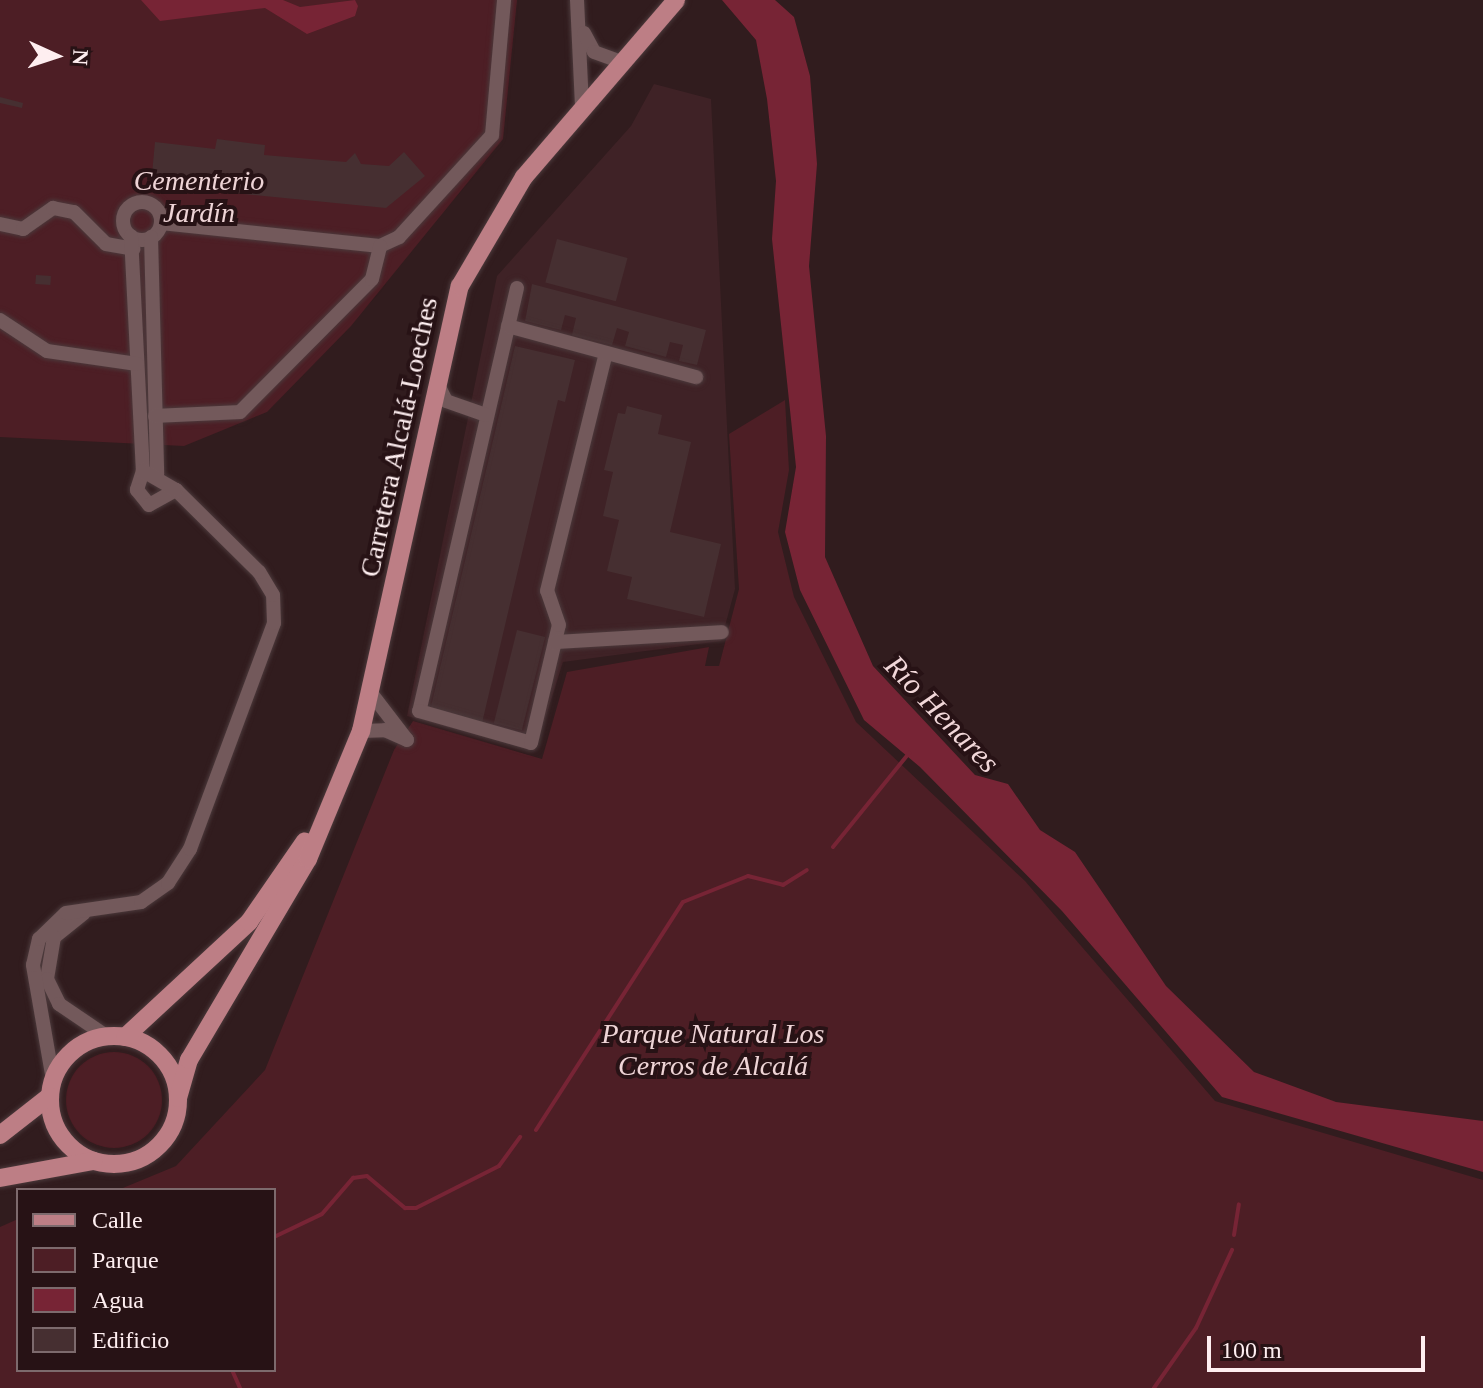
<!DOCTYPE html>
<meta charset="utf-8">
<style>
body{margin:0}
#map{position:relative;width:1483px;height:1388px;overflow:hidden;background:#311c1e;font-family:"Times New Roman",serif}
div>[style]{position:absolute}
.built>*{inset:0;background:#3f2226}
.green>*{inset:0;background:#4d1e25}
.round{border-radius:50%}
.water>*{inset:0;background:#772435}
.stream>*{height:4px;margin:-2px;padding:0 2px;transform-origin:2px;border-radius:2px;background:#772435}
.building>*{inset:0;background:#462f31;transform-origin:0 0}
.roads{filter:drop-shadow(0 0 2px #4b393b) drop-shadow(0 0 2px #4b393b)}
.minor>*{height:14px;margin:-7px;padding:0 7px;transform-origin:7px;border-radius:7px;background:#73595b}
.minor>.ring{margin:-7px;padding:0;box-sizing:content-box;background:none;border:14px solid #73595b;border-radius:50%}
.major>*{height:18px;margin:-9px;padding:0 9px;transform-origin:9px;border-radius:9px;background:#bd7e85}
.major>.ring{margin:-9px;padding:0;box-sizing:content-box;background:none;border:18px solid #bd7e85;border-radius:50%}
span{translate:-50% -50%;white-space:nowrap;text-align:center;line-height:1.15;-webkit-text-stroke:8px #271215;paint-order:stroke}
.park-label{font-size:28px;color:#eed4d6;font-style:italic}
.street-label{font-size:28px;color:#feeef0}
.water-label{font-size:30px;color:#f1d7d9;font-style:italic}
.legend{position:absolute;left:16px;top:1188px;width:260px;height:184px;box-sizing:border-box;background:#271215;border:2px solid #7d6a6d;margin:0;padding:10px 14px;list-style:none;font-size:24px;color:#feeef0}
.legend li{display:flex;align-items:center;gap:16px;height:40px}
.legend b{width:40px;border:2px solid #7d6a6d}
.north{position:absolute;left:16px;top:16px;width:80px;height:80px;-webkit-text-stroke:6px #271215;paint-order:stroke;rotate:93deg;font-size:22px;font-weight:700;line-height:32px;text-align:center;color:#feeef0}
.north::after{content:'';display:block;margin:auto;width:28px;height:36px;background:#feeef0;clip-path:polygon(50% 0,100% 100%,50% 72%,0 100%)}
.scale{position:absolute;left:1207px;top:1336px;width:218px;height:36px;box-sizing:border-box;border:4px solid #feeef0;border-top:0;padding-left:10px;font-size:24px;line-height:28px;white-space:nowrap;color:#feeef0;-webkit-text-stroke:6px #271215;paint-order:stroke}
</style>
<div id="map">
<div class="built">
<i style="clip-path:polygon(654px 84px,711px 99px,735px 589px,721px 641px,563px 662px,535px 751px,407px 716px,497px 276px,631px 126px)"></i>
</div>
<div class="green">
<i style="clip-path:polygon(0 0,517px 0,503px 139px,351px 326px,267px 412px,184px 446px,0 437px)"></i>
<i style="clip-path:polygon(785px 400px,789px 470px,778px 532px,794px 597px,856px 722px,1025px 881px,1215px 1101px,1483px 1180px,1483px 1388px,0 1388px,0 1227px,18px 1219px,18px 1370px,274px 1370px,274px 1190px,118px 1190px,176px 1166px,265px 1070px,394px 750px,413px 721px,542px 759px,567px 672px,709px 647px,705px 666px,719px 666px,739px 589px,729px 434px)"></i>
<i class="round" style="left:66px;top:1052px;width:96px;height:96px"></i>
</div>
<div class="water">
<i style="clip-path:polygon(141px 0,283px 0,300px 7px,355px 0,358px 6px,355px 16px,307px 34px,265px 8px,160px 21px)"></i>
<i style="clip-path:polygon(722px 0,775px 0,794px 17px,810px 76px,817px 164px,809px 266px,826px 436px,825px 557px,873px 666px,975px 775px,1008px 784px,1040px 830px,1075px 852px,1166px 986px,1254px 1072px,1336px 1102px,1483px 1121px,1483px 1172px,1222px 1097px,1062px 911px,920px 767px,864px 720px,800px 590px,785px 532px,796px 467px,772px 239px,776px 181px,767px 99px,756px 40px)"></i>
</div>
<div class="stream">
<i style="left:833px;top:847px;width:121px;rotate:-51deg"></i>
<i style="left:536px;top:1130px;width:271px;rotate:-57.2deg"></i>
<i style="left:683px;top:902px;width:70px;rotate:-21.8deg"></i>
<i style="left:748px;top:876px;width:36px;rotate:14deg"></i>
<i style="left:783px;top:885px;width:28px;rotate:-32deg"></i>
<i style="left:1234px;top:1235px;width:31px;rotate:-81deg"></i>
<i style="left:274px;top:1237px;width:53px;rotate:-25.6deg"></i>
<i style="left:322px;top:1214px;width:48px;rotate:-49.3deg"></i>
<i style="left:353px;top:1178px;width:14px;rotate:-8deg"></i>
<i style="left:367px;top:1176px;width:50px;rotate:40.1deg"></i>
<i style="left:405px;top:1208px;width:11px"></i>
<i style="left:416px;top:1208px;width:93px;rotate:-26.8deg"></i>
<i style="left:499px;top:1166px;width:36px;rotate:-54deg"></i>
<i style="left:232px;top:1370px;width:20px;rotate:66deg"></i>
<i style="left:1154px;top:1388px;width:73px;rotate:-55deg"></i>
<i style="left:1196px;top:1328px;width:86px;rotate:-65.2deg"></i>
</div>
<div class="building">
<i style="clip-path:polygon(0 97px,23px 103px,22px 108px,0 103px)"></i>
<i style="clip-path:polygon(217px 139px,265px 145px,264px 155px,346px 162px,355px 153px,361px 164px,389px 166px,404px 152px,425px 176px,386px 208px,151px 185px,155px 142px,215px 149px)"></i>
<i style="left:557px;top:239px;width:73px;height:45px;rotate:15deg"></i>
<i style="left:36px;top:275px;width:15px;height:9px;rotate:4deg"></i>
<i style="clip-path:polygon(532px 284px,706px 330px,697px 365px,679px 361px,683px 345px,670px 342px,666px 357px,625px 346px,629px 332px,617px 328px,612px 345px,572px 335px,576px 318px,565px 315px,561px 330px,525px 321px)"></i>
<i style="clip-path:polygon(515px 346px,575px 360px,565px 402px,558px 400px,482px 723px,430px 711px)"></i>
<i style="clip-path:polygon(627px 406px,662px 415px,658px 434px,691px 442px,670px 532px,721px 544px,704px 617px,627px 599px,632px 577px,607px 571px,619px 520px,603px 516px,613px 472px,604px 470px,618px 413px,625px 414px)"></i>
<i style="left:517px;top:630px;width:29px;height:96px;rotate:14deg"></i>
</div>
<div class="roads">
<div class="minor">
<i style="left:577px;top:0;width:108px;rotate:87.3deg"></i>
<i style="left:584px;top:33px;width:21px;rotate:62deg"></i>
<i style="left:594px;top:52px;width:30px;rotate:20deg"></i>
<i class="ring" style="left:123px;top:202px;width:24px;height:24px"></i>
<i style="left:161px;top:223px;width:220px;rotate:6deg"></i>
<i style="left:380px;top:246px;width:21px;rotate:-25deg"></i>
<i style="left:399px;top:237px;width:138px;rotate:-47.6deg"></i>
<i style="left:492px;top:135px;width:136px;rotate:-84.9deg"></i>
<i style="left:0;top:224px;width:24px;rotate:12deg"></i>
<i style="left:23px;top:229px;width:37px;rotate:-35deg"></i>
<i style="left:53px;top:208px;width:21px;rotate:11deg"></i>
<i style="left:74px;top:212px;width:45px;rotate:45deg"></i>
<i style="left:106px;top:244px;width:28px;rotate:10deg"></i>
<i style="left:131px;top:236px;width:235px;rotate:87.1deg"></i>
<i style="left:143px;top:471px;width:20px;rotate:108deg"></i>
<i style="left:137px;top:490px;width:19px;rotate:51deg"></i>
<i style="left:149px;top:505px;width:31px;rotate:-29deg"></i>
<i style="left:151px;top:237px;width:237px;rotate:88.5deg"></i>
<i style="left:517px;top:288px;width:434px;rotate:103deg"></i>
<i style="left:419px;top:711px;width:116px;rotate:15.9deg"></i>
<i style="left:531px;top:743px;width:121px;rotate:-76.7deg"></i>
<i style="left:559px;top:625px;width:36px;rotate:-109deg"></i>
<i style="left:547px;top:591px;width:245px;rotate:-76.1deg"></i>
<i style="left:0;top:320px;width:56px;rotate:33.4deg"></i>
<i style="left:47px;top:351px;width:91px;rotate:8.2deg"></i>
<i style="left:508px;top:326px;width:195px;rotate:15.2deg"></i>
<i style="left:437px;top:383px;width:20px;rotate:63deg"></i>
<i style="left:446px;top:401px;width:42px;rotate:19.3deg"></i>
<i style="left:155px;top:416px;width:85px;rotate:-2.7deg"></i>
<i style="left:240px;top:412px;width:187px;rotate:-45.2deg"></i>
<i style="left:372px;top:279px;width:34px;rotate:-76deg"></i>
<i style="left:555px;top:642px;width:167px;rotate:-3.4deg"></i>
<i style="left:361px;top:731px;width:24px;rotate:-2deg"></i>
<i style="left:385px;top:730px;width:24px;rotate:24deg"></i>
<i style="left:407px;top:740px;width:59px;rotate:-127.5deg"></i>
<i style="left:84px;top:913px;width:38px;rotate:141deg"></i>
<i style="left:54px;top:937px;width:43px;rotate:99.5deg"></i>
<i style="left:47px;top:979px;width:28px;rotate:64deg"></i>
<i style="left:59px;top:1004px;width:57px;rotate:34.2deg"></i>
<i style="left:53px;top:1080px;width:117px;rotate:-99.9deg"></i>
<i style="left:33px;top:965px;width:27px;rotate:-77deg"></i>
<i style="left:39px;top:939px;width:37px;rotate:-44deg"></i>
<i style="left:66px;top:913px;width:76px;rotate:-8.3deg"></i>
<i style="left:141px;top:902px;width:33px;rotate:-35deg"></i>
<i style="left:168px;top:883px;width:40px;rotate:-57.1deg"></i>
<i style="left:190px;top:849px;width:241px;rotate:-69.6deg"></i>
<i style="left:274px;top:623px;width:28px;rotate:-92deg"></i>
<i style="left:273px;top:595px;width:27px;rotate:-121deg"></i>
<i style="left:259px;top:572px;width:117px;rotate:-135.3deg"></i>
<i style="left:176px;top:490px;width:38px;rotate:-150deg"></i>
</div>
<div class="major">
<i class="ring" style="left:50px;top:1036px;width:110px;height:110px"></i>
<i style="left:125px;top:1037px;width:169px;rotate:-42.8deg"></i>
<i style="left:249px;top:922px;width:98px;rotate:-55.3deg"></i>
<i style="left:178px;top:1098px;width:40px;rotate:-74deg"></i>
<i style="left:189px;top:1060px;width:234px;rotate:-59.4deg"></i>
<i style="left:308px;top:859px;width:139px;rotate:-67.5deg"></i>
<i style="left:361px;top:731px;width:456px;rotate:-77.5deg"></i>
<i style="left:460px;top:286px;width:126px;rotate:-59.6deg"></i>
<i style="left:524px;top:177px;width:233px;rotate:-49.3deg"></i>
<i style="left:0;top:1135px;width:63px;rotate:-38deg"></i>
<i style="left:0;top:1178px;width:95px;rotate:-10.4deg"></i>
</div>
</div>
<div class="park-label">
<span style="left:199px;top:197px">Cementerio<br>Jardín</span>
<span style="left:713px;top:1050px">Parque Natural Los<br>Cerros de Alcalá</span>
</div>
<div class="street-label">
<span style="left:399px;top:437px;rotate:-78deg">Carretera Alcalá-Loeches</span>
</div>
<div class="water-label">
<span style="left:942px;top:714px;rotate:46deg">Río Henares</span>
</div>
<ul class="legend">
<li><b style="height:10px;background:#bd7e85"></b>Calle</li>
<li><b style="height:22px;background:#4d1e25"></b>Parque</li>
<li><b style="height:22px;background:#772435"></b>Agua</li>
<li><b style="height:22px;background:#462f31"></b>Edificio</li>
</ul>
<div class="north">N</div>
<div class="scale">100 m</div>
</div>
